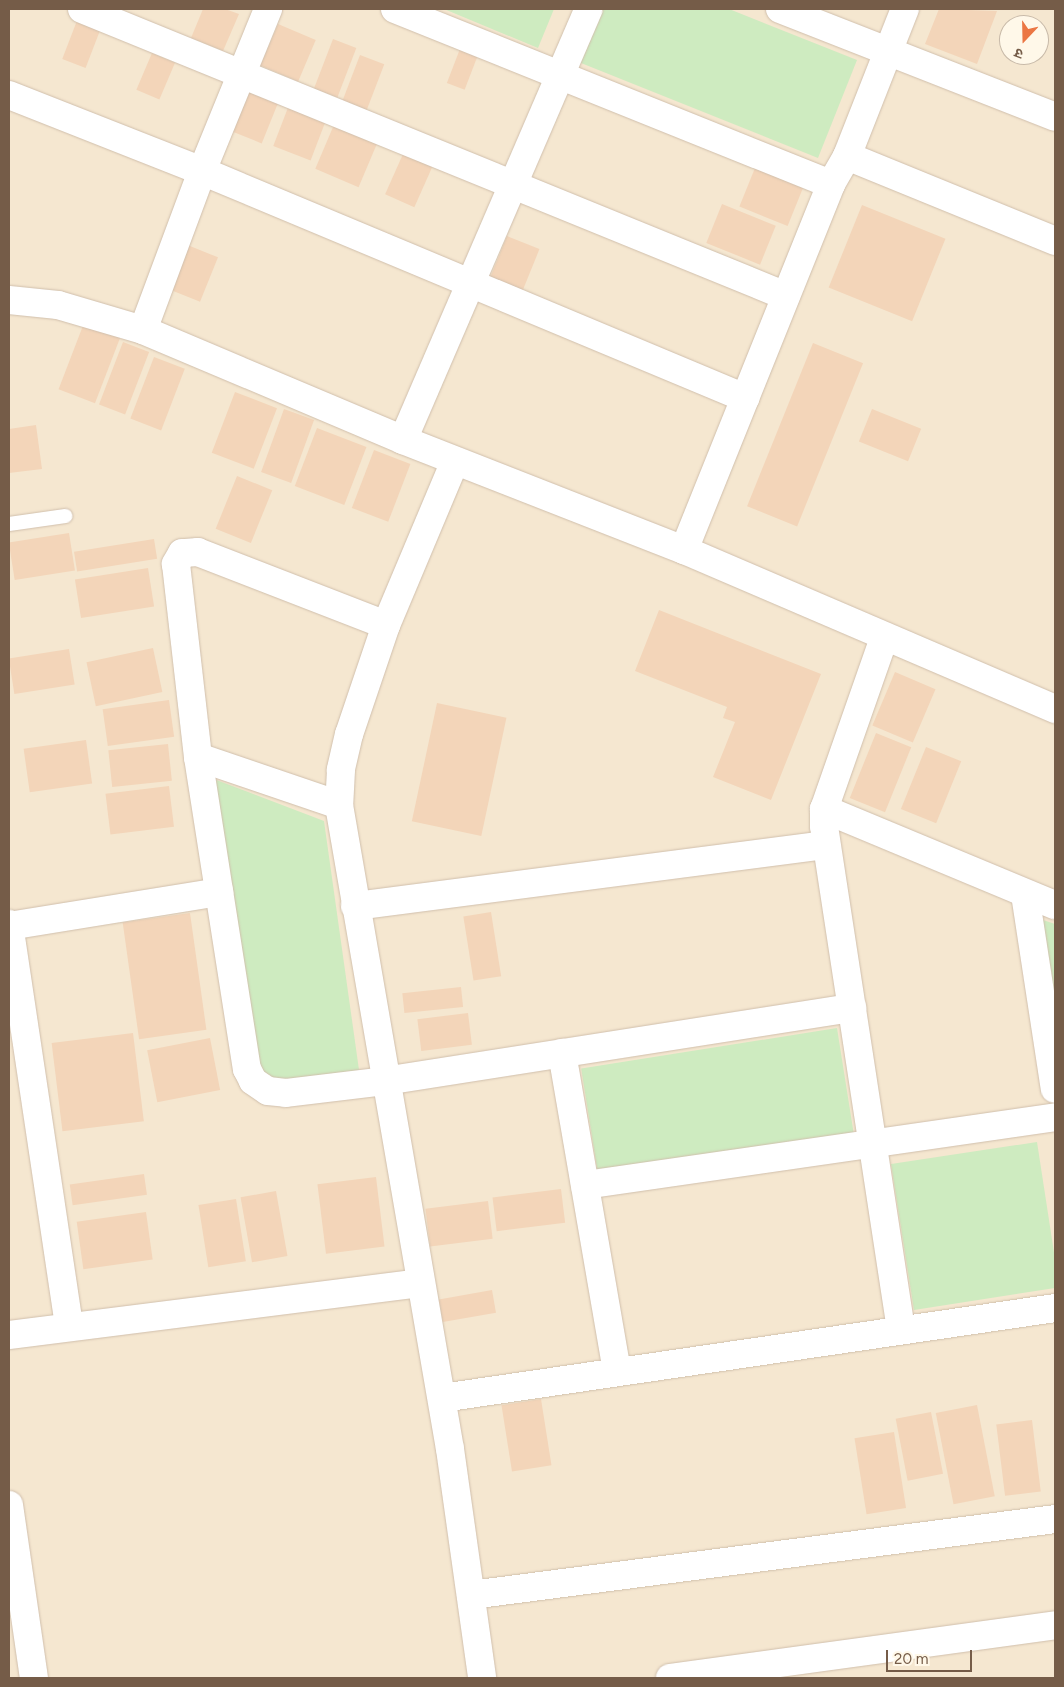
<!DOCTYPE html>
<meta charset="utf-8">
<style>
body{margin:0}
#map{position:relative;width:1064px;height:1687px;overflow:hidden;background:#fdf5e2;font-family:Figtree,"Noto Sans Devanagari",sans-serif}
div>[style]{position:absolute}
.residential>*{inset:0;background:#f5e7d0}
.green>*{inset:0;background:#ceebc0;transform-origin:0 0}
.building>*{inset:0;background:#f3d5b9;transform-origin:0 0}
.roads{filter:drop-shadow(0 0 1px #d0bfac) drop-shadow(0 0 1px #d0bfac)}
.service>*{height:14px;margin:-7px;padding:0 7px;transform-origin:7px;border-radius:7px;background:#fff}
.minor>*{height:28px;margin:-14px;padding:0 14px;transform-origin:14px;border-radius:14px;background:#fff}
.tertiary>*{height:28px;margin:-14px;padding:0 14px;transform-origin:14px;border-radius:14px;background:#fff}
span{translate:-50% -50%;white-space:nowrap;text-align:center;line-height:1.15;-webkit-text-stroke:4px #fff8e9;paint-order:stroke}
.frame{position:absolute;inset:0;border:10px solid #755c48;pointer-events:none}
.north{position:absolute;left:999px;top:15px;width:50px;height:50px;box-sizing:border-box;background:#fff8e9;border:1px solid #c8baa9;border-radius:50%;rotate:201deg;font-size:14px;font-weight:700;line-height:20px;text-align:center;color:#755c48}
.north::after{content:'';display:block;margin:auto;width:18px;height:22px;background:#eb7643;clip-path:polygon(50% 0,100% 100%,50% 72%,0 100%)}
.scale{position:absolute;left:886px;top:1650px;width:86px;height:22px;box-sizing:border-box;border:2px solid #755c48;border-top:0;padding-left:6px;font-size:15px;line-height:18px;white-space:nowrap;color:#755c48;-webkit-text-stroke:4px #fff8e9;paint-order:stroke}
</style>
<div id="map">
<div class="residential">
<i style="clip-path:polygon(evenodd,9px 9px,1055px 9px,1055px 1678px,9px 1678px,9px 9px,1009px 25px,1039px 25px,1039px 55px,1009px 55px,1009px 25px)"></i>
</div>
<div class="green">
<i style="clip-path:polygon(444px 9px,554px 9px,538px 48px)"></i>
<i style="clip-path:polygon(591px 9px,729px 9px,857px 60px,818px 158px,571px 59px)"></i>
<i style="clip-path:polygon(211px 778px,324px 821px,359px 1070px,259px 1084px)"></i>
<i style="clip-path:polygon(1043px 920px,1055px 924px,1055px 1013px)"></i>
<i style="left:837px;top:1028px;width:107px;height:259px;rotate:81deg"></i>
<i style="clip-path:polygon(1037px 1142px,1055px 1259px,1055px 1288px,914px 1310px,891px 1164px)"></i>
</div>
<div class="building">
<i style="clip-path:polygon(203px 9px,225px 9px,239px 14px,223px 51px,191px 38px)"></i>
<i style="clip-path:polygon(939px 9px,997px 11px,977px 64px,925px 44px)"></i>
<i style="left:78px;top:18px;width:25px;height:44px;rotate:21deg"></i>
<i style="left:278px;top:24px;width:41px;height:45px;rotate:23deg"></i>
<i style="left:333px;top:39px;width:25px;height:53px;rotate:21deg"></i>
<i style="left:463px;top:41px;width:19px;height:45px;rotate:21deg"></i>
<i style="left:152px;top:53px;width:25px;height:40px;rotate:23deg"></i>
<i style="left:360px;top:55px;width:26px;height:50px;rotate:21deg"></i>
<i style="left:240px;top:85px;width:42px;height:46px;rotate:22deg"></i>
<i style="left:289px;top:105px;width:40px;height:44px;rotate:21deg"></i>
<i style="left:336px;top:120px;width:47px;height:53px;rotate:23deg"></i>
<i style="left:403px;top:154px;width:32px;height:44px;rotate:24deg"></i>
<i style="left:757px;top:163px;width:52px;height:47px;rotate:22deg"></i>
<i style="left:722px;top:204px;width:58px;height:42px;rotate:22deg"></i>
<i style="left:862px;top:205px;width:90px;height:89px;rotate:22deg"></i>
<i style="left:507px;top:236px;width:35px;height:48px;rotate:22deg"></i>
<i style="left:180px;top:242px;width:41px;height:48px;rotate:22deg"></i>
<i style="left:84px;top:323px;width:39px;height:71px;rotate:21deg"></i>
<i style="left:123px;top:342px;width:28px;height:67px;rotate:21deg"></i>
<i style="left:813px;top:343px;width:54px;height:176px;rotate:22deg"></i>
<i style="left:154px;top:357px;width:33px;height:66px;rotate:21deg"></i>
<i style="left:235px;top:392px;width:45px;height:65px;rotate:21deg"></i>
<i style="left:284px;top:409px;width:32px;height:67px;rotate:20deg"></i>
<i style="left:872px;top:409px;width:53px;height:35px;rotate:22deg"></i>
<i style="clip-path:polygon(36px 425px,42px 469px,9px 473px,9px 429px)"></i>
<i style="left:317px;top:428px;width:53px;height:62px;rotate:21deg"></i>
<i style="left:374px;top:450px;width:39px;height:62px;rotate:21deg"></i>
<i style="left:237px;top:476px;width:38px;height:57px;rotate:22deg"></i>
<i style="left:69px;top:533px;width:38px;height:61px;rotate:81deg"></i>
<i style="left:154px;top:539px;width:20px;height:81px;rotate:81deg"></i>
<i style="left:148px;top:568px;width:39px;height:74px;rotate:81deg"></i>
<i style="clip-path:polygon(659px 610px,821px 674px,771px 800px,713px 777px,735px 722px,723px 718px,727px 707px,635px 671px)"></i>
<i style="left:153px;top:648px;width:45px;height:68px;rotate:78deg"></i>
<i style="left:69px;top:649px;width:36px;height:61px;rotate:81deg"></i>
<i style="left:895px;top:672px;width:44px;height:58px;rotate:23deg"></i>
<i style="left:169px;top:700px;width:37px;height:67px;rotate:82deg"></i>
<i style="left:437px;top:703px;width:71px;height:121px;rotate:12deg"></i>
<i style="left:876px;top:733px;width:38px;height:70px;rotate:22deg"></i>
<i style="left:86px;top:740px;width:44px;height:63px;rotate:82deg"></i>
<i style="left:168px;top:744px;width:37px;height:60px;rotate:84deg"></i>
<i style="left:926px;top:747px;width:38px;height:67px;rotate:22deg"></i>
<i style="left:169px;top:786px;width:41px;height:64px;rotate:83deg"></i>
<i style="left:491px;top:912px;width:65px;height:28px;rotate:81deg"></i>
<i style="left:190px;top:913px;width:118px;height:68px;rotate:82deg"></i>
<i style="left:461px;top:987px;width:20px;height:59px;rotate:84deg"></i>
<i style="left:468px;top:1013px;width:32px;height:51px;rotate:83deg"></i>
<i style="left:133px;top:1033px;width:89px;height:82px;rotate:83deg"></i>
<i style="left:210px;top:1038px;width:53px;height:64px;rotate:79deg"></i>
<i style="left:144px;top:1174px;width:21px;height:75px;rotate:82deg"></i>
<i style="left:376px;top:1177px;width:70px;height:59px;rotate:83deg"></i>
<i style="left:561px;top:1189px;width:34px;height:69px;rotate:83deg"></i>
<i style="left:276px;top:1191px;width:66px;height:36px;rotate:80deg"></i>
<i style="left:236px;top:1199px;width:63px;height:38px;rotate:81deg"></i>
<i style="left:488px;top:1201px;width:38px;height:63px;rotate:83deg"></i>
<i style="left:146px;top:1212px;width:48px;height:70px;rotate:82deg"></i>
<i style="left:492px;top:1290px;width:23px;height:54px;rotate:80deg"></i>
<i style="left:541px;top:1399px;width:67px;height:40px;rotate:81deg"></i>
<i style="left:977px;top:1405px;width:93px;height:42px;rotate:79deg"></i>
<i style="left:931px;top:1412px;width:63px;height:36px;rotate:79deg"></i>
<i style="left:1032px;top:1420px;width:72px;height:36px;rotate:83deg"></i>
<i style="left:894px;top:1432px;width:77px;height:40px;rotate:81deg"></i>
</div>
<div class="roads">
<div class="service">
<i style="left:9px;top:524px;width:57px;rotate:-8.1deg"></i>
</div>
<div class="minor">
<i style="left:82px;top:9px;width:760px;rotate:22.18deg"></i>
<i style="left:395px;top:9px;width:470px;rotate:21.9deg"></i>
<i style="left:780px;top:9px;width:295px;rotate:21.4deg"></i>
<i style="left:9px;top:95px;width:207px;rotate:21.5deg"></i>
<i style="left:202px;top:171px;width:589px;rotate:22.69deg"></i>
<i style="left:847px;top:156px;width:225px;rotate:22.2deg"></i>
<i style="left:9px;top:300px;width:49px;rotate:5.8deg"></i>
<i style="left:58px;top:305px;width:89px;rotate:16.4deg"></i>
<i style="left:143px;top:330px;width:282px;rotate:22.9deg"></i>
<i style="left:403px;top:440px;width:302px;rotate:21.4deg"></i>
<i style="left:684px;top:550px;width:404px;rotate:23.2deg"></i>
<i style="left:143px;top:330px;width:170px;rotate:-69.6deg"></i>
<i style="left:202px;top:171px;width:175px;rotate:-67.8deg"></i>
<i style="left:403px;top:440px;width:469px;rotate:-66.7deg"></i>
<i style="left:455px;top:461px;width:178px;rotate:112.8deg"></i>
<i style="left:386px;top:625px;width:115px;rotate:108.7deg"></i>
<i style="left:349px;top:734px;width:37px;rotate:103deg"></i>
<i style="left:341px;top:770px;width:35px;rotate:93deg"></i>
<i style="left:339px;top:805px;width:653px;rotate:80.22deg"></i>
<i style="left:450px;top:1449px;width:231px;rotate:82deg"></i>
<i style="left:684px;top:550px;width:394px;rotate:-68.1deg"></i>
<i style="left:831px;top:184px;width:32px;rotate:-60deg"></i>
<i style="left:847px;top:156px;width:158px;rotate:-68.5deg"></i>
<i style="left:386px;top:625px;width:202px;rotate:-158.8deg"></i>
<i style="left:198px;top:552px;width:16px;rotate:176deg"></i>
<i style="left:182px;top:553px;width:13px;rotate:119deg"></i>
<i style="left:176px;top:564px;width:194px;rotate:83.5deg"></i>
<i style="left:198px;top:757px;width:316px;rotate:81.1deg"></i>
<i style="left:247px;top:1069px;width:13px;rotate:63deg"></i>
<i style="left:253px;top:1081px;width:18px;rotate:34deg"></i>
<i style="left:268px;top:1091px;width:18px;rotate:6deg"></i>
<i style="left:286px;top:1093px;width:100px;rotate:-6.9deg"></i>
<i style="left:385px;top:1081px;width:473px;rotate:-8.9deg"></i>
<i style="left:884px;top:638px;width:181px;rotate:109.3deg"></i>
<i style="left:824px;top:809px;width:17px;rotate:90deg"></i>
<i style="left:824px;top:826px;width:510px;rotate:81.31deg"></i>
<i style="left:198px;top:757px;width:149px;rotate:18.8deg"></i>
<i style="left:824px;top:809px;width:250px;rotate:22.6deg"></i>
<i style="left:1025px;top:894px;width:197px;rotate:81.3deg"></i>
<i style="left:355px;top:906px;width:475px;rotate:-7.4deg"></i>
<i style="left:9px;top:924px;width:407px;rotate:81.5deg"></i>
<i style="left:9px;top:926px;width:213px;rotate:-9.2deg"></i>
<i style="left:562px;top:1053px;width:323px;rotate:80.2deg"></i>
<i style="left:585px;top:1185px;width:475px;rotate:-8.2deg"></i>
<i style="left:9px;top:1335px;width:414px;rotate:-7.2deg"></i>
<i style="left:442px;top:1398px;width:620px;rotate:-8.35deg"></i>
<i style="left:471px;top:1595px;width:589px;rotate:-7.41deg"></i>
</div>
<div class="tertiary">
<i style="left:9px;top:1505px;width:175px;rotate:81.8deg"></i>
<i style="left:670px;top:1678px;width:389px;rotate:-7.8deg"></i>
</div>
</div>
<div class="frame"></div>
<div class="north">उ</div>
<div class="scale">20 m</div>
</div>
